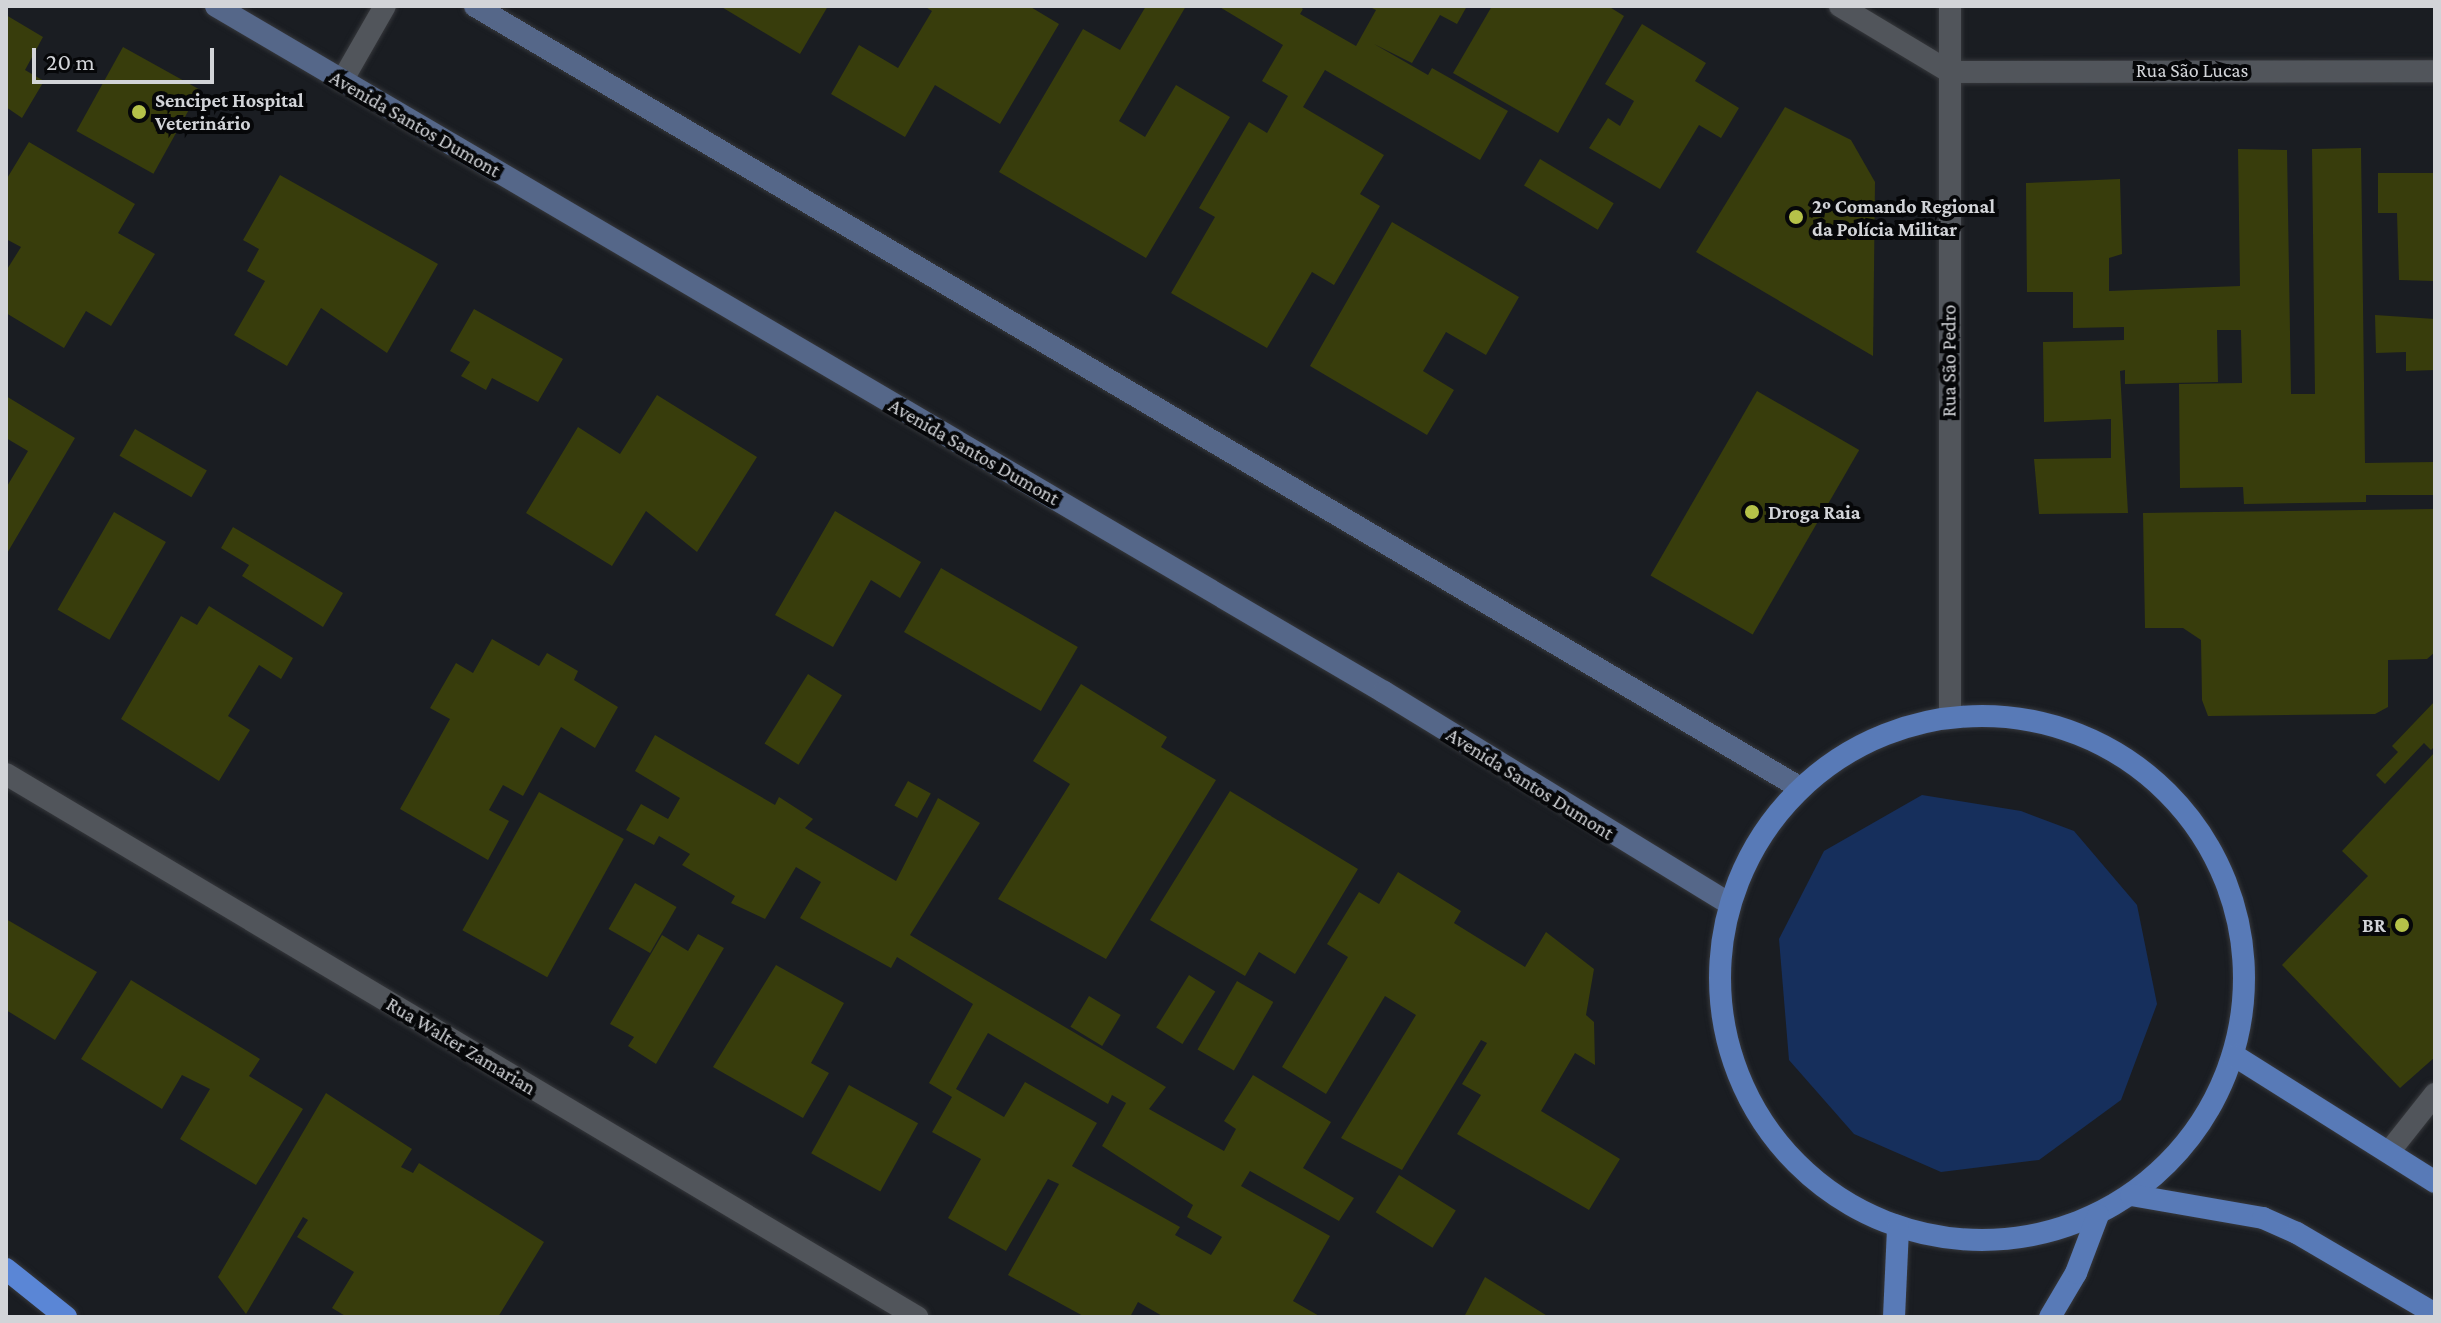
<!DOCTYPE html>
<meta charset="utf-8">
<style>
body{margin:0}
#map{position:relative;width:2441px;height:1323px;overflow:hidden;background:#1a1d22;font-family:"Crimson Pro",serif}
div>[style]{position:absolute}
.green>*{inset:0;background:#162f5c}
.building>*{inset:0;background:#383d0c;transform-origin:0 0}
.roads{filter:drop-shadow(0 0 2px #36383c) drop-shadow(0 0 2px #36383c)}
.service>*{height:22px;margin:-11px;padding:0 11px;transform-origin:11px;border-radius:11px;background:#51555b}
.minor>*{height:22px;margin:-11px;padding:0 11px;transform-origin:11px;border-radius:11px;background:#51555b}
.tertiary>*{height:22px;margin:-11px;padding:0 11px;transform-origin:11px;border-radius:11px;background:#51555b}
.secondary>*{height:22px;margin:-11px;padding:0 11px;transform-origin:11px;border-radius:11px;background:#556789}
.primary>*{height:22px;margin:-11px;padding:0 11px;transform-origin:11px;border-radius:11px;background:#587ab7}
.primary>.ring{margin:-11px;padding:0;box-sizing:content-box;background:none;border:22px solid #587ab7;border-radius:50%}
.trunk>*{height:22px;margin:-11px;padding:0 11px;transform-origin:11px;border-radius:11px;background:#5a86d6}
.dots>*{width:22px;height:22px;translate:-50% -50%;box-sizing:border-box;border:4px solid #060709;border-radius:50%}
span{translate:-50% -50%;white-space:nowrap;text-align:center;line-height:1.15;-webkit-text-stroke:8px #060709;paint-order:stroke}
.street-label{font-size:20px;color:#d2d4d8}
.poi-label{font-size:20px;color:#d2d4d8;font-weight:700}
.left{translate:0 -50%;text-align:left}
.right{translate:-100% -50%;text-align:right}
.frame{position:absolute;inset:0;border:8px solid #d2d4d8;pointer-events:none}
.scale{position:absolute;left:32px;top:48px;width:182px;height:36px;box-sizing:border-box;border:4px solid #d2d4d8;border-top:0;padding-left:10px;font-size:24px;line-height:28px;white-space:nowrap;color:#d2d4d8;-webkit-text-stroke:6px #060709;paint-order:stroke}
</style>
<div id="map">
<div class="green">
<i style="clip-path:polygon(1922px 795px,2021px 811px,2074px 831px,2137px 905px,2157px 1004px,2121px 1100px,2039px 1160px,1941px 1172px,1854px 1134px,1789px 1060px,1779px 939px,1824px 851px)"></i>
</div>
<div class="building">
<i style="clip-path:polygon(720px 6px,828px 6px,800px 54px)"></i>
<i style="clip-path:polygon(924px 6px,1029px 6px,1059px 24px,1000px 124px,935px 85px,905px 137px,831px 94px,859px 45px,898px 68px,932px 11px)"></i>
<i style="clip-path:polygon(1146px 6px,1186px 6px,1119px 121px,1145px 137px,1176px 85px,1230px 117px,1146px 258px,999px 172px,1083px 29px,1120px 50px)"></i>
<i style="clip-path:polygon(1218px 6px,1299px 6px,1303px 9px,1300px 14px,1356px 46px,1376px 10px,1368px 6px,1467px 6px,1457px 24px,1440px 15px,1412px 63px,1374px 44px,1428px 75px,1432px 68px,1508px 111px,1480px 160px,1325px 70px,1303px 107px,1384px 155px,1360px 194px,1380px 206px,1334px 285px,1312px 272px,1267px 348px,1171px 293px,1215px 217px,1199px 208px,1249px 122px,1267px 133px,1288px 96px,1262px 81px,1283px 45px)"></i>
<i style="clip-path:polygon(1492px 6px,1608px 6px,1624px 16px,1558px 133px,1453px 73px)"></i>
<i style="clip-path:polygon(6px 15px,43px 37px,25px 70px,44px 81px,22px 118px,6px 107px)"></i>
<i style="clip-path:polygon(1642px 24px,1706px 63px,1695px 81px,1739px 108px,1721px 138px,1699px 125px,1660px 189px,1589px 148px,1608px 118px,1620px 126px,1634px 101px,1605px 84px)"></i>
<i style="left:123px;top:47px;width:88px;height:96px;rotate:29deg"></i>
<i style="clip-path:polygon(1785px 107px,1851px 140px,1875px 182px,1873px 356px,1696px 252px)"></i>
<i style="clip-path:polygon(29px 142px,135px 204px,118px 233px,155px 254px,111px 326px,86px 311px,64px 348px,6px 313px,6px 271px,21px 247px,6px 239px,6px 180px)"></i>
<i style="clip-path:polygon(2361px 148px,2365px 463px,2435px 462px,2435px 495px,2366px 495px,2366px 502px,2244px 504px,2243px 487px,2180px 488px,2179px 384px,2242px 383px,2241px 330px,2217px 330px,2218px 382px,2125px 384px,2125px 370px,2120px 371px,2128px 513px,2039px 514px,2034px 459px,2111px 458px,2111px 419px,2044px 422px,2043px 342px,2124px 340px,2124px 327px,2073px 328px,2073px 292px,2027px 292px,2026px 183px,2120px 179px,2122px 254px,2109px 258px,2109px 291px,2240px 286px,2238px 149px,2287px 150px,2291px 394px,2315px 394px,2312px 149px)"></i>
<i style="left:1540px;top:159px;width:86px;height:31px;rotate:31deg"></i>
<i style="clip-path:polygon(2378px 173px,2435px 173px,2435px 281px,2399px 280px,2397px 213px,2378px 213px)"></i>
<i style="clip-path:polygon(280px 175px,438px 264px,387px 353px,321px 308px,287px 366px,234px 335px,265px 281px,247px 271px,259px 249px,243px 240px)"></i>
<i style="clip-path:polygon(1392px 222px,1519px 297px,1486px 355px,1446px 332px,1423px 371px,1454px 390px,1427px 435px,1310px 366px)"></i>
<i style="clip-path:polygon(474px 309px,563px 359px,538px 402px,492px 378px,486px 390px,461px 376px,470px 362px,450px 351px)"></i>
<i style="clip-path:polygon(2375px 315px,2435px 319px,2435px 370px,2406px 371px,2406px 352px,2376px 353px)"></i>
<i style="left:1757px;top:391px;width:118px;height:213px;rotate:30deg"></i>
<i style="clip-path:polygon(657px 395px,757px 457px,697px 552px,646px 511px,612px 566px,526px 513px,578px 427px,620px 454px)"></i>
<i style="clip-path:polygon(6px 396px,75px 438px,6px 555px,6px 488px,28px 451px,6px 438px)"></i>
<i style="left:135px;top:429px;width:83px;height:31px;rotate:30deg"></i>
<i style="clip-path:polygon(2435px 509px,2435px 652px,2427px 659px,2388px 660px,2388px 707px,2375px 714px,2208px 716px,2202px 700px,2201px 640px,2183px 628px,2145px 628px,2143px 513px)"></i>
<i style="clip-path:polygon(835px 511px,921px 562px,900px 598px,871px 580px,833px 647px,775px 615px)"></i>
<i style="left:114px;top:512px;width:60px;height:113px;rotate:30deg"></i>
<i style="clip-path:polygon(233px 527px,343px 593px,323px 627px,242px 576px,249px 565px,221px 548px)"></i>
<i style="left:941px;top:568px;width:158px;height:74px;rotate:30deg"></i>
<i style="clip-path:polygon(209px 606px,293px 658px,281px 679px,259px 665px,228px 716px,250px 730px,219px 781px,121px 719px,181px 616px,197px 625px)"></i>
<i style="clip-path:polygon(492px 639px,539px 666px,547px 653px,578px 671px,574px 680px,618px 707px,595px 748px,561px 727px,523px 796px,503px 785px,489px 810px,509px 821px,488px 860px,400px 809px,450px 719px,430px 708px,456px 663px,473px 673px)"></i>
<i style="left:808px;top:674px;width:40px;height:82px;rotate:32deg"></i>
<i style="clip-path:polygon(1081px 684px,1167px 737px,1161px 747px,1216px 780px,1106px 959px,998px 899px,1070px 784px,1033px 761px)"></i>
<i style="clip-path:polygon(2435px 701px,2435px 746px,2431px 750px,2424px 743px,2385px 784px,2376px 775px,2398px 752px,2392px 746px)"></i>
<i style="clip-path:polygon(evenodd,655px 735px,775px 805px,779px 797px,813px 819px,805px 828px,896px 881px,938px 798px,980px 823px,910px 935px,1166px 1087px,1149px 1109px,1224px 1151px,1236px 1129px,1224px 1121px,1253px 1075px,1331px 1122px,1303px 1168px,1354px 1198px,1339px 1221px,1250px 1171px,1241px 1186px,1330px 1236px,1293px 1301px,1321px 1317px,1164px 1317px,1138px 1302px,1130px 1317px,1085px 1317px,1008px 1275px,1059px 1184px,1048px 1179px,1006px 1251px,948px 1218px,981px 1159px,932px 1132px,952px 1097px,929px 1083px,973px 1004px,897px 957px,891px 968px,800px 918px,821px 882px,796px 867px,765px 919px,731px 903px,735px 896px,682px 865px,690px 854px,659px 836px,654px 845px,626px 830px,641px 804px,668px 819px,680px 798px,635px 771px,655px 735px,988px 1033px,1108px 1104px,1112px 1095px,1126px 1103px,1102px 1146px,1193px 1205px,1187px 1217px,1222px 1237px,1211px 1255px,1175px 1235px,1180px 1227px,1072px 1166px,1097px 1123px,1025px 1082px,1004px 1117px,956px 1089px,988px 1033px)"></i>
<i style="clip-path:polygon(2435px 752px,2435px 1057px,2400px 1088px,2282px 965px,2368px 876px,2342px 851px)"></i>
<i style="left:908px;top:781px;width:26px;height:28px;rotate:29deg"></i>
<i style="clip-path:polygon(1230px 791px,1358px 869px,1295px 974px,1259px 952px,1245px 976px,1150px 920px)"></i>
<i style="left:539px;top:792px;width:97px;height:158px;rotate:29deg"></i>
<i style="clip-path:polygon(1398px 872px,1461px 911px,1454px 923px,1525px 967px,1546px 932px,1594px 969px,1586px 1015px,1594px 1022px,1595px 1065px,1575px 1053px,1541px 1111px,1620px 1159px,1589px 1210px,1457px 1134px,1481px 1095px,1462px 1084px,1487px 1043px,1481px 1040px,1402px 1170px,1341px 1138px,1416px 1015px,1385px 996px,1326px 1094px,1282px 1067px,1348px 957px,1327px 944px,1359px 892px,1379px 904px)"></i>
<i style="left:635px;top:883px;width:48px;height:53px;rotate:30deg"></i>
<i style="clip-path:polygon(6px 919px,97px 972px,55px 1040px,6px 1010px)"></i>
<i style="clip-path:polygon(698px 934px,724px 948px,656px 1064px,628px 1046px,634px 1037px,610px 1024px,662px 935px,688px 951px)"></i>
<i style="clip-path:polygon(776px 965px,844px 1003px,811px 1063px,829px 1073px,803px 1118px,713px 1067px)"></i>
<i style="left:1189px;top:975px;width:31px;height:62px;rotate:32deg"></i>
<i style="clip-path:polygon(131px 980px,260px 1059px,249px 1076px,303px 1109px,256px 1185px,180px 1139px,210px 1089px,182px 1075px,162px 1109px,81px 1059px)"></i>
<i style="left:1237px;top:981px;width:42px;height:79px;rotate:30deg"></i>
<i style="left:1089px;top:996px;width:37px;height:36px;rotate:31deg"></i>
<i style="left:849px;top:1085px;width:79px;height:78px;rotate:29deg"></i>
<i style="clip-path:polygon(326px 1093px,412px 1149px,401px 1167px,413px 1173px,419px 1163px,544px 1242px,498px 1317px,347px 1317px,332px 1308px,354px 1272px,297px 1237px,308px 1220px,303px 1217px,246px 1314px,218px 1277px)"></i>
<i style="left:1399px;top:1175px;width:67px;height:44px;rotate:32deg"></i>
<i style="clip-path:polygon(1485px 1277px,1549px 1317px,1464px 1317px)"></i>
</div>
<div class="roads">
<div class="service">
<i style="left:2389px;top:1152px;width:74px;rotate:-51.6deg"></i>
</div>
<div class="minor">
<i style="left:1840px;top:6px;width:128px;rotate:31deg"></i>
<i style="left:1950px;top:72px;width:485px;rotate:-0.1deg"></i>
<i style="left:342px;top:81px;width:86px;rotate:-60.2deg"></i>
<i style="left:6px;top:774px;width:1061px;rotate:30.8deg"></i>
</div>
<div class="tertiary">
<i style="left:1950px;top:6px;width:710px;rotate:90deg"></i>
</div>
<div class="secondary">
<i style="left:216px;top:6px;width:1355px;rotate:30.43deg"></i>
<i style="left:1384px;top:692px;width:404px;rotate:31.5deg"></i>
<i style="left:475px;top:6px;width:1537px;rotate:30.54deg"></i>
</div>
<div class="primary">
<i class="ring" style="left:1720px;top:716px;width:502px;height:502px"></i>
<i style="left:2235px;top:1056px;width:236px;rotate:32.2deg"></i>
<i style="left:2131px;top:1195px;width:134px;rotate:9.9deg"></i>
<i style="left:2263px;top:1218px;width:37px;rotate:24deg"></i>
<i style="left:2297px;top:1233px;width:160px;rotate:30.4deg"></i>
<i style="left:1894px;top:1317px;width:89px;rotate:-87.4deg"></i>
<i style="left:2050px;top:1317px;width:51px;rotate:-59.4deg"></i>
<i style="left:2076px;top:1273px;width:62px;rotate:-69.2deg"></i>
</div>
<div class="trunk">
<i style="left:6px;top:1269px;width:77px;rotate:38.7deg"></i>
</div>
</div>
<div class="dots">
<i style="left:139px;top:112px;background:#b5c249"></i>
<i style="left:1796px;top:217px;background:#b5c249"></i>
<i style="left:1752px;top:512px;background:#b5c249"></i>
<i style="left:2402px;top:925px;background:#b5c249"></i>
</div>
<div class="street-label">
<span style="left:2192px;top:70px">Rua São Lucas</span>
<span style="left:415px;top:124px;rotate:30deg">Avenida Santos Dumont</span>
<span style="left:1949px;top:361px;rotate:-90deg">Rua São Pedro</span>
<span style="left:974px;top:452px;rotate:30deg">Avenida Santos Dumont</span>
<span style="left:1530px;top:784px;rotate:32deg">Avenida Santos Dumont</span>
<span style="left:461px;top:1046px;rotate:31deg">Rua Walter Zamarian</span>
</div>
<div class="poi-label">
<span class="left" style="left:155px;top:112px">Sencipet Hospital<br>Veterinário</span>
<span class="left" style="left:1812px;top:218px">2º Comando Regional<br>da Polícia Militar</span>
<span class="left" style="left:1768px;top:512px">Droga Raia</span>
<span class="right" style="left:2386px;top:925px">BR</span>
</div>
<div class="frame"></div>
<div class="scale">20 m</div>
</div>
